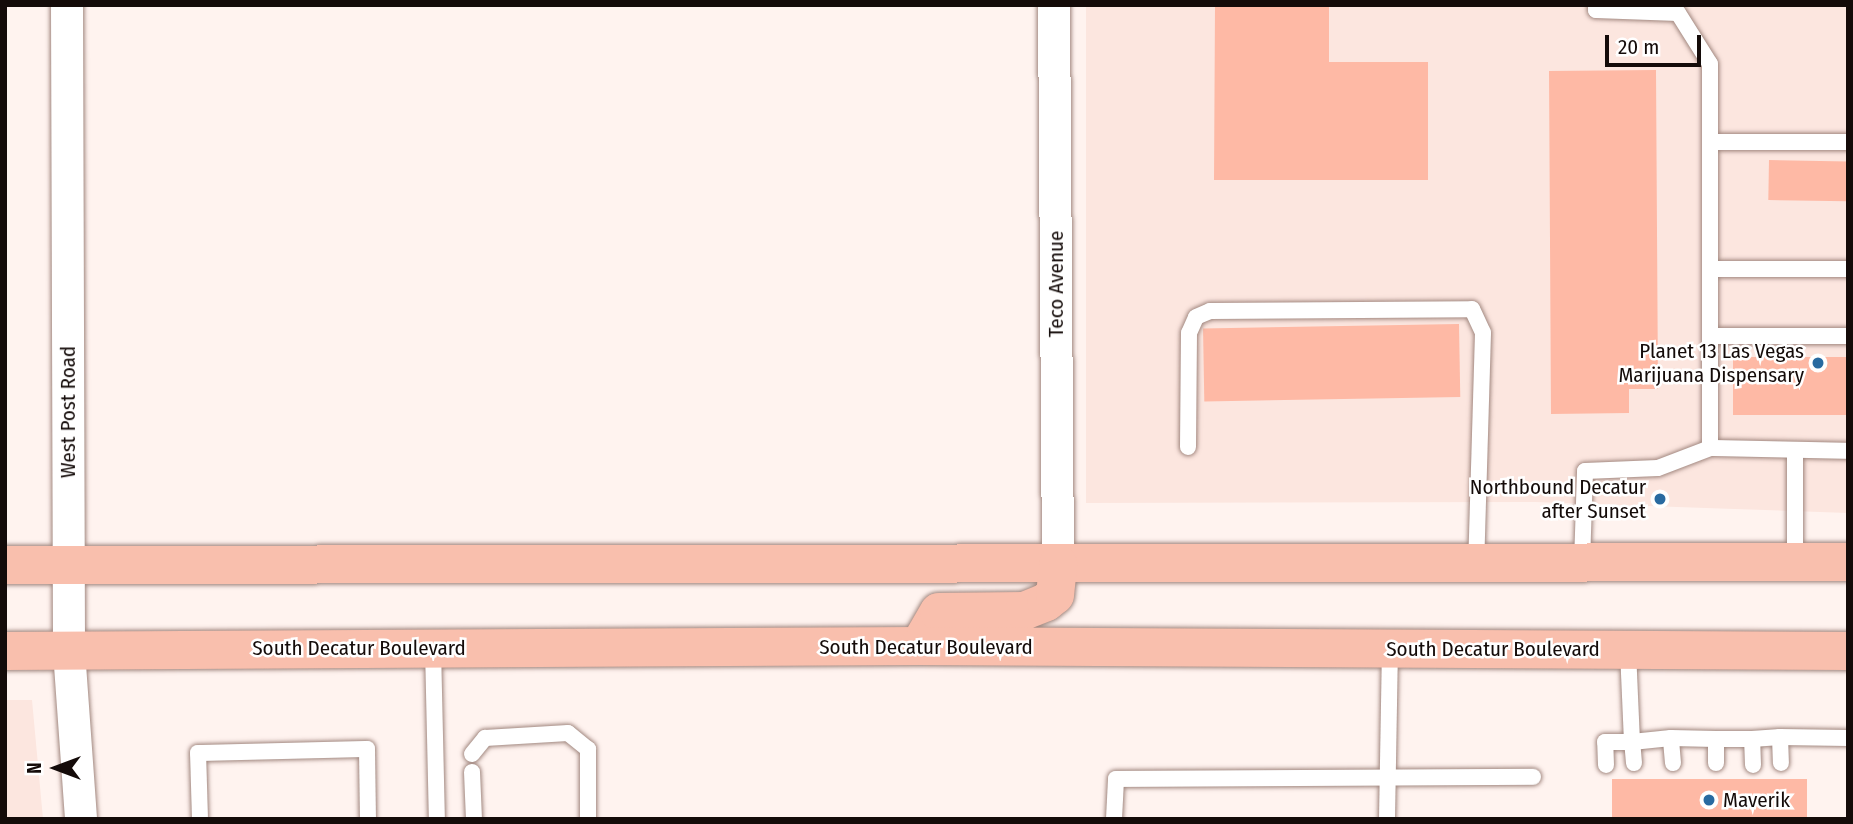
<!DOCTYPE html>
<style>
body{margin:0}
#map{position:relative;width:1853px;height:824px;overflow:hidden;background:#fff3ef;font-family:"Fira Sans Condensed",sans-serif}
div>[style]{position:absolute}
.built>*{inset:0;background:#fce6df}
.building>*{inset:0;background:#feb9a5;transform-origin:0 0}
.roads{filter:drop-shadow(0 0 2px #a28880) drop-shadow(0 0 2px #a28880)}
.lane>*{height:16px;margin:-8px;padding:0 8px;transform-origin:8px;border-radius:8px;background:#fff}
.street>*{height:32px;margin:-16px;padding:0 16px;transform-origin:16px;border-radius:16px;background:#fff}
.primary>*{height:38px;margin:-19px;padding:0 19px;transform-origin:19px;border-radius:19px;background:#f9bfad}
.dots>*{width:19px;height:19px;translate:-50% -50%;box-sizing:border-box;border:4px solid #fff;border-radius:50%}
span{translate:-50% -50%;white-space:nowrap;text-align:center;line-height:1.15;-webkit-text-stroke:5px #fff;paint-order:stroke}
.street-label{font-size:21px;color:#140b09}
.poi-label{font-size:21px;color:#140b09}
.right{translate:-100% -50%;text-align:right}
.left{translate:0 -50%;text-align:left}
.frame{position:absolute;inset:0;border:7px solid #140b09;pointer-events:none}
.north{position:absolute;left:21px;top:733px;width:70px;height:70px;-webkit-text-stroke:5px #fff;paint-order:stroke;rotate:270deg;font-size:19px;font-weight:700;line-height:28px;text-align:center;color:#140b09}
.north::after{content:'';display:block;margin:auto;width:24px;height:32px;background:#140b09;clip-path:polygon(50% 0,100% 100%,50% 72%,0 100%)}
.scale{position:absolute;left:1605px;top:35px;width:96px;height:32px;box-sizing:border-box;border:4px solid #140b09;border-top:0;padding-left:9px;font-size:21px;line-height:24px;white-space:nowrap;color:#140b09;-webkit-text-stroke:5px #fff;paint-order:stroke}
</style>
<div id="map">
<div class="built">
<i style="clip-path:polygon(1086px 5px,1848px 5px,1848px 513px,1535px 502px,1086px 503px)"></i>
<i style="clip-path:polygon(5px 700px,32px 700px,43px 819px,5px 819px)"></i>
</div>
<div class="building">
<i style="clip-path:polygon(1215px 5px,1329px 5px,1329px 62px,1428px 62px,1428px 180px,1214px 180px)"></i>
<i style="clip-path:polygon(1656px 70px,1658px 389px,1629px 389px,1629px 413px,1551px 414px,1549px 71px)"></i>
<i style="left:1769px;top:160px;width:79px;height:40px;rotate:1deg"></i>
<i style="left:1459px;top:324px;width:73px;height:256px;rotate:89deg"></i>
<i style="left:1848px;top:357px;width:58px;height:115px;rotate:90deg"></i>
<i style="left:1807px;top:779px;width:40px;height:195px;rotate:90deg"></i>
</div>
<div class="roads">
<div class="lane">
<i style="left:1596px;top:5px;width:5px;rotate:90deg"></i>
<i style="left:1596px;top:10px;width:82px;rotate:2.1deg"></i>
<i style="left:1678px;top:13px;width:60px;rotate:57.9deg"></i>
<i style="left:1710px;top:64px;width:384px;rotate:90deg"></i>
<i style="left:1710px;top:142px;width:138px"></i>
<i style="left:1711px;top:269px;width:137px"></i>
<i style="left:1711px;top:336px;width:137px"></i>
<i style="left:1188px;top:447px;width:114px;rotate:-89.5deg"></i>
<i style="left:1189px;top:333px;width:17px;rotate:-66deg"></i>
<i style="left:1196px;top:317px;width:15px;rotate:-23deg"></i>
<i style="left:1210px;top:311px;width:262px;rotate:-0.4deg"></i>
<i style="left:1472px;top:309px;width:26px;rotate:65deg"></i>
<i style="left:1483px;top:333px;width:230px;rotate:91.7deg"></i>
<i style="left:1795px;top:451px;width:111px;rotate:90deg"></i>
<i style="left:1582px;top:563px;width:92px;rotate:-88.1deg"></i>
<i style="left:1585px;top:471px;width:73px;rotate:-2.4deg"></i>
<i style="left:1658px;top:468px;width:56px;rotate:-21deg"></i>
<i style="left:1710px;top:448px;width:138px;rotate:1.2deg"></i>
<i style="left:433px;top:648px;width:171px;rotate:88.7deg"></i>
<i style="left:1780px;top:737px;width:68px;rotate:0.8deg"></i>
<i style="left:1716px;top:739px;width:36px"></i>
<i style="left:472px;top:754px;width:21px;rotate:-51deg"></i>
<i style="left:485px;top:738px;width:83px;rotate:-3.4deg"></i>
<i style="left:568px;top:733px;width:26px;rotate:39deg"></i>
<i style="left:588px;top:749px;width:70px;rotate:90deg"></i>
<i style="left:1634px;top:763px;width:21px;rotate:-95deg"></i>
<i style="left:1632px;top:742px;width:39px;rotate:-6deg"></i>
<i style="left:1673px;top:763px;width:25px;rotate:-95deg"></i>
<i style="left:1671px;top:738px;width:45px;rotate:1.3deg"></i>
<i style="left:1716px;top:739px;width:24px;rotate:90deg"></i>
<i style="left:1606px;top:765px;width:23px;rotate:-92deg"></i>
<i style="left:1605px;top:742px;width:27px"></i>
<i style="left:1632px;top:742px;width:93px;rotate:-92.5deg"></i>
<i style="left:1753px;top:765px;width:26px;rotate:-92deg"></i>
<i style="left:1752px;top:739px;width:28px;rotate:-4deg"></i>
<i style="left:1780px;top:737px;width:26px;rotate:88deg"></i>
<i style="left:472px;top:772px;width:47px;rotate:87.6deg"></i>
<i style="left:200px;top:819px;width:66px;rotate:-91.7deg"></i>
<i style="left:198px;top:753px;width:169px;rotate:-1.4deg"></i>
<i style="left:367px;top:749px;width:70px;rotate:89.2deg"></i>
<i style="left:1114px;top:819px;width:40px;rotate:-87.1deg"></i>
<i style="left:1116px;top:779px;width:417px;rotate:-0.3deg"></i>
<i style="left:1387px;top:819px;width:170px;rotate:-89deg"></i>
</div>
<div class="street">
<i style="left:67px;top:5px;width:646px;rotate:89.82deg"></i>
<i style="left:69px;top:651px;width:168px;rotate:85.9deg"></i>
<i style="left:1054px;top:5px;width:559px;rotate:89.59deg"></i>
</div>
<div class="primary">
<i style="left:5px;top:565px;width:1843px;rotate:-0.09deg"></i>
<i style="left:919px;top:646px;width:39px;rotate:-60deg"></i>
<i style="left:939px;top:612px;width:85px;rotate:-0.7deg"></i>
<i style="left:1024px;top:611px;width:24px;rotate:-22deg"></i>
<i style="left:1046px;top:602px;width:11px;rotate:-38deg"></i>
<i style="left:1055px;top:595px;width:31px;rotate:-84deg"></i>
<i style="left:5px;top:651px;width:914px;rotate:-0.31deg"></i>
<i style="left:919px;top:646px;width:929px;rotate:0.31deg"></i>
</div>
</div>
<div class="dots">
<i style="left:1818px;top:363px;background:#296aa0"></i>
<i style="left:1660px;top:499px;background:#296aa0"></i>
<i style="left:1709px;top:800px;background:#296aa0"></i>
</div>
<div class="street-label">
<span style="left:1056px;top:284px;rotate:-90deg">Teco Avenue</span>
<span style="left:68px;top:412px;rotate:-90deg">West Post Road</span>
<span style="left:926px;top:647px">South Decatur Boulevard</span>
<span style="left:359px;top:648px">South Decatur Boulevard</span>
<span style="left:1493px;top:649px">South Decatur Boulevard</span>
</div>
<div class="poi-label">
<span class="right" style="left:1804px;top:363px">Planet 13 Las Vegas<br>Marijuana Dispensary</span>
<span class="right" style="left:1646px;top:499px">Northbound Decatur<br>after Sunset</span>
<span class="left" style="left:1723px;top:800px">Maverik</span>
</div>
<div class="frame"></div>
<div class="north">N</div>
<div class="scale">20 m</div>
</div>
